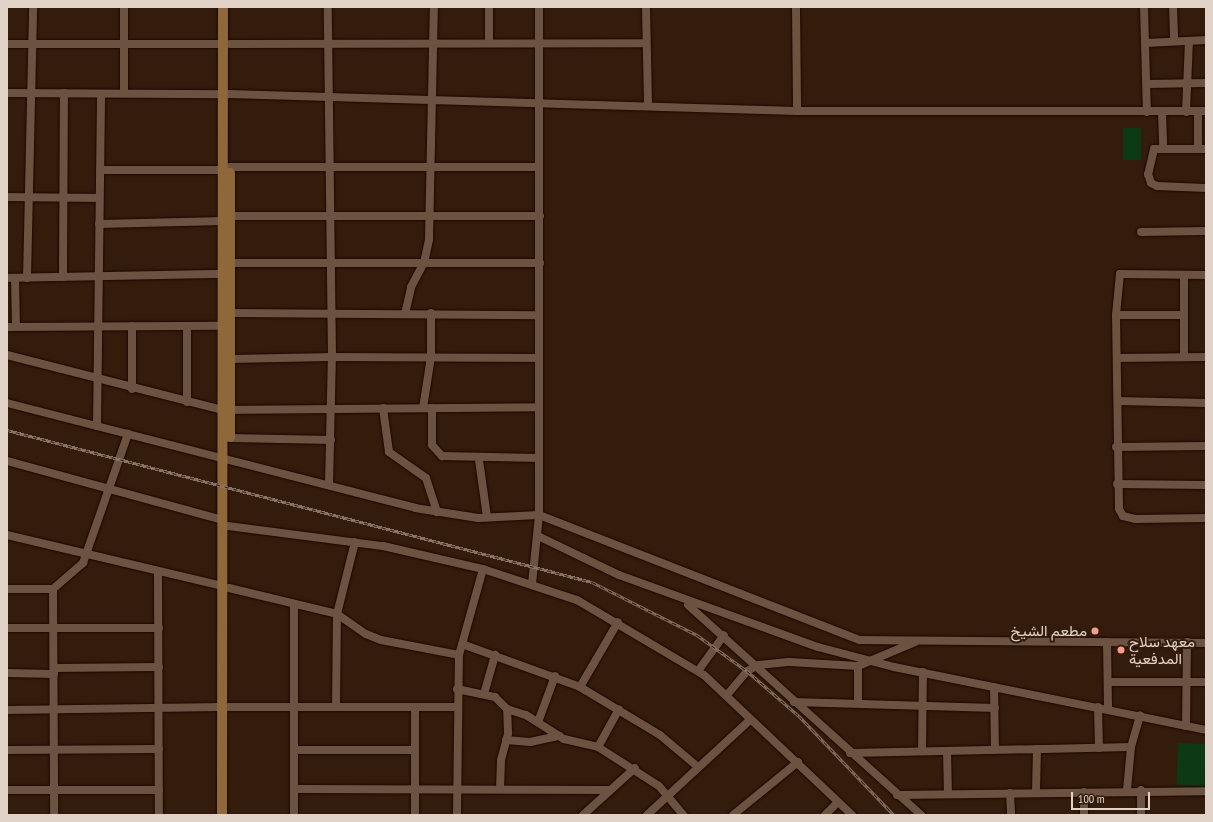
<!DOCTYPE html>
<meta charset="utf-8">
<style>
body{margin:0}
#map{position:relative;width:1213px;height:822px;overflow:hidden;background:#331c0b;font-family:"PT Sans Narrow",Vazirmatn,sans-serif}
div>[style]{position:absolute}
.green>*{inset:0;background:#0d3915;transform-origin:0 0}
.roads{filter:drop-shadow(0 0 1px #1a0600) drop-shadow(0 0 1px #1a0600)}
.minor>*{height:8px;margin:-4px;padding:0 4px;transform-origin:4px;border-radius:4px;background:#6c5240}
.major>*{height:10px;margin:-5px;padding:0 5px;transform-origin:5px;border-radius:5px;background:#8f683a}
.rail>*{height:3px;margin-top:-1.5px;transform-origin:0;background:repeating-linear-gradient(90deg,#331c0b 0 4.5px,#877365 0 9px);box-sizing:border-box;border-block:1px solid #877365}
.dots>*{width:11px;height:11px;translate:-50% -50%;box-sizing:border-box;border:2px solid #331c0b;border-radius:50%}
span{translate:-50% -50%;white-space:nowrap;text-align:center;line-height:1.15;-webkit-text-stroke:4px #331c0b;paint-order:stroke}
.poi-label{font-size:15px;color:#e1d2c7}
.right{translate:-100% -50%;text-align:right}
.left{translate:0 -50%;text-align:left}
.frame{position:absolute;inset:0;border:8px solid #e1d2c7;pointer-events:none}
.scale{position:absolute;left:1071px;top:792px;width:79px;height:18px;box-sizing:border-box;border:2px solid #e1d2c7;border-top:0;padding-left:5px;font-size:12px;line-height:14px;white-space:nowrap;color:#e1d2c7;-webkit-text-stroke:3px #331c0b;paint-order:stroke}
</style>
<div id="map">
<div class="green">
<i style="left:1123px;top:128px;width:18px;height:32px"></i>
<i style="left:1178px;top:743px;width:28px;height:42px;rotate:2deg"></i>
</div>
<div class="roads">
<div class="minor">
<i style="left:124px;top:7px;width:86px;rotate:90deg"></i>
<i style="left:489px;top:7px;width:36px;rotate:90deg"></i>
<i style="left:646px;top:7px;width:99px;rotate:88.8deg"></i>
<i style="left:796px;top:7px;width:104px;rotate:89.4deg"></i>
<i style="left:1144px;top:7px;width:105px;rotate:88.4deg"></i>
<i style="left:1173px;top:7px;width:34px;rotate:88deg"></i>
<i style="left:1146px;top:43px;width:60px;rotate:-2.9deg"></i>
<i style="left:7px;top:44px;width:216px"></i>
<i style="left:230px;top:44px;width:416px;rotate:-0.1deg"></i>
<i style="left:1147px;top:84px;width:59px;rotate:-1deg"></i>
<i style="left:7px;top:93px;width:222px;rotate:0.3deg"></i>
<i style="left:229px;top:94px;width:568px;rotate:1.71deg"></i>
<i style="left:797px;top:111px;width:409px"></i>
<i style="left:1198px;top:111px;width:37px;rotate:90deg"></i>
<i style="left:1162px;top:112px;width:35px;rotate:88deg"></i>
<i style="left:1186px;top:112px;width:71px;rotate:-87.6deg"></i>
<i style="left:1206px;top:149px;width:52px;rotate:180deg"></i>
<i style="left:1154px;top:149px;width:26px;rotate:103deg"></i>
<i style="left:1148px;top:174px;width:9px;rotate:72deg"></i>
<i style="left:1151px;top:183px;width:7px;rotate:27deg"></i>
<i style="left:1157px;top:186px;width:49px;rotate:2.3deg"></i>
<i style="left:230px;top:167px;width:309px"></i>
<i style="left:100px;top:170px;width:123px"></i>
<i style="left:7px;top:197px;width:92px;rotate:0.6deg"></i>
<i style="left:230px;top:216px;width:310px"></i>
<i style="left:99px;top:224px;width:124px;rotate:-1.4deg"></i>
<i style="left:1141px;top:232px;width:65px;rotate:-0.9deg"></i>
<i style="left:230px;top:263px;width:310px"></i>
<i style="left:1206px;top:275px;width:86px;rotate:-179.3deg"></i>
<i style="left:1120px;top:274px;width:41px;rotate:95.6deg"></i>
<i style="left:1116px;top:315px;width:194px;rotate:89.1deg"></i>
<i style="left:1119px;top:509px;width:8px;rotate:60deg"></i>
<i style="left:1123px;top:516px;width:12px;rotate:14deg"></i>
<i style="left:1135px;top:519px;width:71px;rotate:-0.8deg"></i>
<i style="left:63px;top:277px;width:184px;rotate:-89.7deg"></i>
<i style="left:7px;top:278px;width:216px;rotate:-1.1deg"></i>
<i style="left:15px;top:278px;width:48px;rotate:88.8deg"></i>
<i style="left:27px;top:278px;width:271px;rotate:-88.7deg"></i>
<i style="left:231px;top:313px;width:308px;rotate:0.4deg"></i>
<i style="left:405px;top:314px;width:28px;rotate:-77deg"></i>
<i style="left:411px;top:287px;width:27px;rotate:-62deg"></i>
<i style="left:424px;top:263px;width:25px;rotate:-78deg"></i>
<i style="left:429px;top:239px;width:232px;rotate:-88.8deg"></i>
<i style="left:1116px;top:315px;width:67px"></i>
<i style="left:132px;top:326px;width:63px;rotate:90deg"></i>
<i style="left:7px;top:327px;width:216px;rotate:-0.3deg"></i>
<i style="left:7px;top:355px;width:223px;rotate:14.3deg"></i>
<i style="left:223px;top:410px;width:315px;rotate:-0.5deg"></i>
<i style="left:1184px;top:357px;width:82px;rotate:-90deg"></i>
<i style="left:1117px;top:358px;width:89px;rotate:-0.6deg"></i>
<i style="left:230px;top:359px;width:102px;rotate:-1.1deg"></i>
<i style="left:332px;top:357px;width:350px;rotate:-90.7deg"></i>
<i style="left:1118px;top:401px;width:88px;rotate:1.3deg"></i>
<i style="left:187px;top:402px;width:76px;rotate:-90deg"></i>
<i style="left:7px;top:403px;width:421px;rotate:14.4deg"></i>
<i style="left:415px;top:508px;width:64px;rotate:9deg"></i>
<i style="left:478px;top:518px;width:61px;rotate:-2.8deg"></i>
<i style="left:539px;top:515px;width:344px;rotate:21.3deg"></i>
<i style="left:860px;top:640px;width:346px;rotate:0.5deg"></i>
<i style="left:383px;top:408px;width:44px;rotate:82.2deg"></i>
<i style="left:389px;top:452px;width:45px;rotate:35.1deg"></i>
<i style="left:426px;top:478px;width:36px;rotate:72deg"></i>
<i style="left:423px;top:408px;width:52px;rotate:-81.1deg"></i>
<i style="left:431px;top:357px;width:44px;rotate:-90deg"></i>
<i style="left:432px;top:408px;width:37px;rotate:90deg"></i>
<i style="left:432px;top:445px;width:15px;rotate:48deg"></i>
<i style="left:442px;top:456px;width:97px;rotate:1.2deg"></i>
<i style="left:97px;top:426px;width:332px;rotate:-89.3deg"></i>
<i style="left:230px;top:438px;width:101px;rotate:1.1deg"></i>
<i style="left:1116px;top:447px;width:90px;rotate:-0.6deg"></i>
<i style="left:479px;top:460px;width:58px;rotate:82deg"></i>
<i style="left:7px;top:461px;width:223px;rotate:15.3deg"></i>
<i style="left:1117px;top:484px;width:89px;rotate:0.6deg"></i>
<i style="left:329px;top:485px;width:128px;rotate:-88.7deg"></i>
<i style="left:332px;top:357px;width:207px;rotate:0.3deg"></i>
<i style="left:228px;top:526px;width:156px;rotate:7.4deg"></i>
<i style="left:383px;top:546px;width:103px;rotate:13deg"></i>
<i style="left:483px;top:569px;width:99px;rotate:18.3deg"></i>
<i style="left:577px;top:600px;width:147px;rotate:30.6deg"></i>
<i style="left:704px;top:675px;width:204px;rotate:43.4deg"></i>
<i style="left:7px;top:535px;width:221px;rotate:13.3deg"></i>
<i style="left:538px;top:536px;width:90px;rotate:25.7deg"></i>
<i style="left:619px;top:575px;width:212px;rotate:19.9deg"></i>
<i style="left:818px;top:647px;width:79px;rotate:14.7deg"></i>
<i style="left:894px;top:667px;width:318px;rotate:11.4deg"></i>
<i style="left:158px;top:572px;width:243px;rotate:89.8deg"></i>
<i style="left:532px;top:584px;width:69px;rotate:-84.2deg"></i>
<i style="left:539px;top:515px;width:508px;rotate:-90deg"></i>
<i style="left:229px;top:588px;width:111px;rotate:13.5deg"></i>
<i style="left:337px;top:614px;width:35px;rotate:35deg"></i>
<i style="left:366px;top:634px;width:16px;rotate:22deg"></i>
<i style="left:381px;top:640px;width:79px;rotate:10.9deg"></i>
<i style="left:7px;top:589px;width:46px"></i>
<i style="left:53px;top:589px;width:40px;rotate:-41deg"></i>
<i style="left:83px;top:563px;width:137px;rotate:-70.8deg"></i>
<i style="left:53px;top:589px;width:226px;rotate:89.7deg"></i>
<i style="left:294px;top:604px;width:211px;rotate:90deg"></i>
<i style="left:688px;top:605px;width:314px;rotate:42deg"></i>
<i style="left:7px;top:628px;width:152px"></i>
<i style="left:1107px;top:642px;width:67px;rotate:89.1deg"></i>
<i style="left:462px;top:644px;width:126px;rotate:20deg"></i>
<i style="left:580px;top:687px;width:93px;rotate:31deg"></i>
<i style="left:660px;top:735px;width:50px;rotate:40.1deg"></i>
<i style="left:858px;top:666px;width:36px;rotate:90deg"></i>
<i style="left:54px;top:668px;width:105px;rotate:-0.5deg"></i>
<i style="left:698px;top:671px;width:44px;rotate:-54.2deg"></i>
<i style="left:7px;top:673px;width:47px;rotate:1.2deg"></i>
<i style="left:1108px;top:682px;width:98px"></i>
<i style="left:580px;top:687px;width:75px;rotate:-59.7deg"></i>
<i style="left:994px;top:687px;width:62px;rotate:89.1deg"></i>
<i style="left:457px;top:689px;width:39px;rotate:12deg"></i>
<i style="left:495px;top:697px;width:17px;rotate:45deg"></i>
<i style="left:507px;top:709px;width:20px;rotate:18deg"></i>
<i style="left:526px;top:715px;width:45px;rotate:32.3deg"></i>
<i style="left:564px;top:739px;width:35px;rotate:13deg"></i>
<i style="left:598px;top:747px;width:72px;rotate:32.6deg"></i>
<i style="left:659px;top:786px;width:38px;rotate:50deg"></i>
<i style="left:484px;top:694px;width:41px;rotate:-74.2deg"></i>
<i style="left:727px;top:695px;width:31px;rotate:-50deg"></i>
<i style="left:747px;top:671px;width:13px;rotate:-27deg"></i>
<i style="left:759px;top:665px;width:31px;rotate:-6deg"></i>
<i style="left:790px;top:662px;width:68px;rotate:3.4deg"></i>
<i style="left:858px;top:666px;width:62px;rotate:-22.8deg"></i>
<i style="left:794px;top:702px;width:201px;rotate:1.7deg"></i>
<i style="left:229px;top:707px;width:229px"></i>
<i style="left:336px;top:707px;width:93px;rotate:-89.4deg"></i>
<i style="left:337px;top:614px;width:74px;rotate:-76deg"></i>
<i style="left:1098px;top:707px;width:41px;rotate:88.6deg"></i>
<i style="left:7px;top:710px;width:215px;rotate:-0.8deg"></i>
<i style="left:538px;top:722px;width:49px;rotate:-69.7deg"></i>
<i style="left:1186px;top:726px;width:84px;rotate:-89.3deg"></i>
<i style="left:506px;top:740px;width:24px;rotate:5deg"></i>
<i style="left:530px;top:742px;width:30px;rotate:-12deg"></i>
<i style="left:598px;top:747px;width:43px;rotate:-61.1deg"></i>
<i style="left:7px;top:750px;width:152px;rotate:-0.4deg"></i>
<i style="left:295px;top:750px;width:119px"></i>
<i style="left:922px;top:751px;width:79px;rotate:-89.3deg"></i>
<i style="left:947px;top:751px;width:43px;rotate:88.7deg"></i>
<i style="left:850px;top:753px;width:281px;rotate:-1.2deg"></i>
<i style="left:295px;top:789px;width:314px;rotate:0.2deg"></i>
<i style="left:500px;top:789px;width:29px;rotate:-88deg"></i>
<i style="left:501px;top:760px;width:28px;rotate:-75deg"></i>
<i style="left:508px;top:733px;width:24px;rotate:-92deg"></i>
<i style="left:7px;top:790px;width:152px"></i>
<i style="left:1127px;top:790px;width:43px;rotate:-84.7deg"></i>
<i style="left:1131px;top:747px;width:33px;rotate:-74deg"></i>
<i style="left:1036px;top:792px;width:43px;rotate:-88.7deg"></i>
<i style="left:1010px;top:793px;width:22px;rotate:87deg"></i>
<i style="left:897px;top:795px;width:309px;rotate:-0.7deg"></i>
<i style="left:415px;top:815px;width:108px;rotate:-90deg"></i>
<i style="left:457px;top:815px;width:160px;rotate:-89.3deg"></i>
<i style="left:459px;top:655px;width:89px;rotate:-74.4deg"></i>
<i style="left:583px;top:815px;width:70px;rotate:-42.1deg"></i>
<i style="left:647px;top:815px;width:140px;rotate:-42.7deg"></i>
<i style="left:733px;top:815px;width:84px;rotate:-39.2deg"></i>
<i style="left:825px;top:815px;width:18px;rotate:-45deg"></i>
<i style="left:1084px;top:815px;width:23px;rotate:-90deg"></i>
<i style="left:1141px;top:815px;width:25px;rotate:-90deg"></i>
</div>
<div class="major">
<i style="left:230px;top:173px;width:264px;rotate:90deg"></i>
<i style="left:222px;top:815px;width:808px;rotate:-89.93deg"></i>
</div>
</div>
<div class="rail">
<i style="left:7px;top:430px;width:604px;rotate:14.57deg"></i>
<i style="left:592px;top:582px;width:118px;rotate:26.8deg"></i>
<i style="left:697px;top:635px;width:62px;rotate:35.8deg"></i>
<i style="left:747px;top:671px;width:69px;rotate:40.9deg"></i>
<i style="left:799px;top:716px;width:137px;rotate:46.2deg"></i>
</div>
<div class="dots">
<i style="left:1095px;top:631px;background:#f59d8e"></i>
<i style="left:1121px;top:650px;background:#f59d8e"></i>
</div>
<div class="poi-label">
<span class="right" style="left:1087px;top:631px">مطعم الشيخ</span>
<span class="left" style="left:1129px;top:650px">معهد سلاح<br>المدفعية</span>
</div>
<div class="frame"></div>
<div class="scale">100 m</div>
</div>
